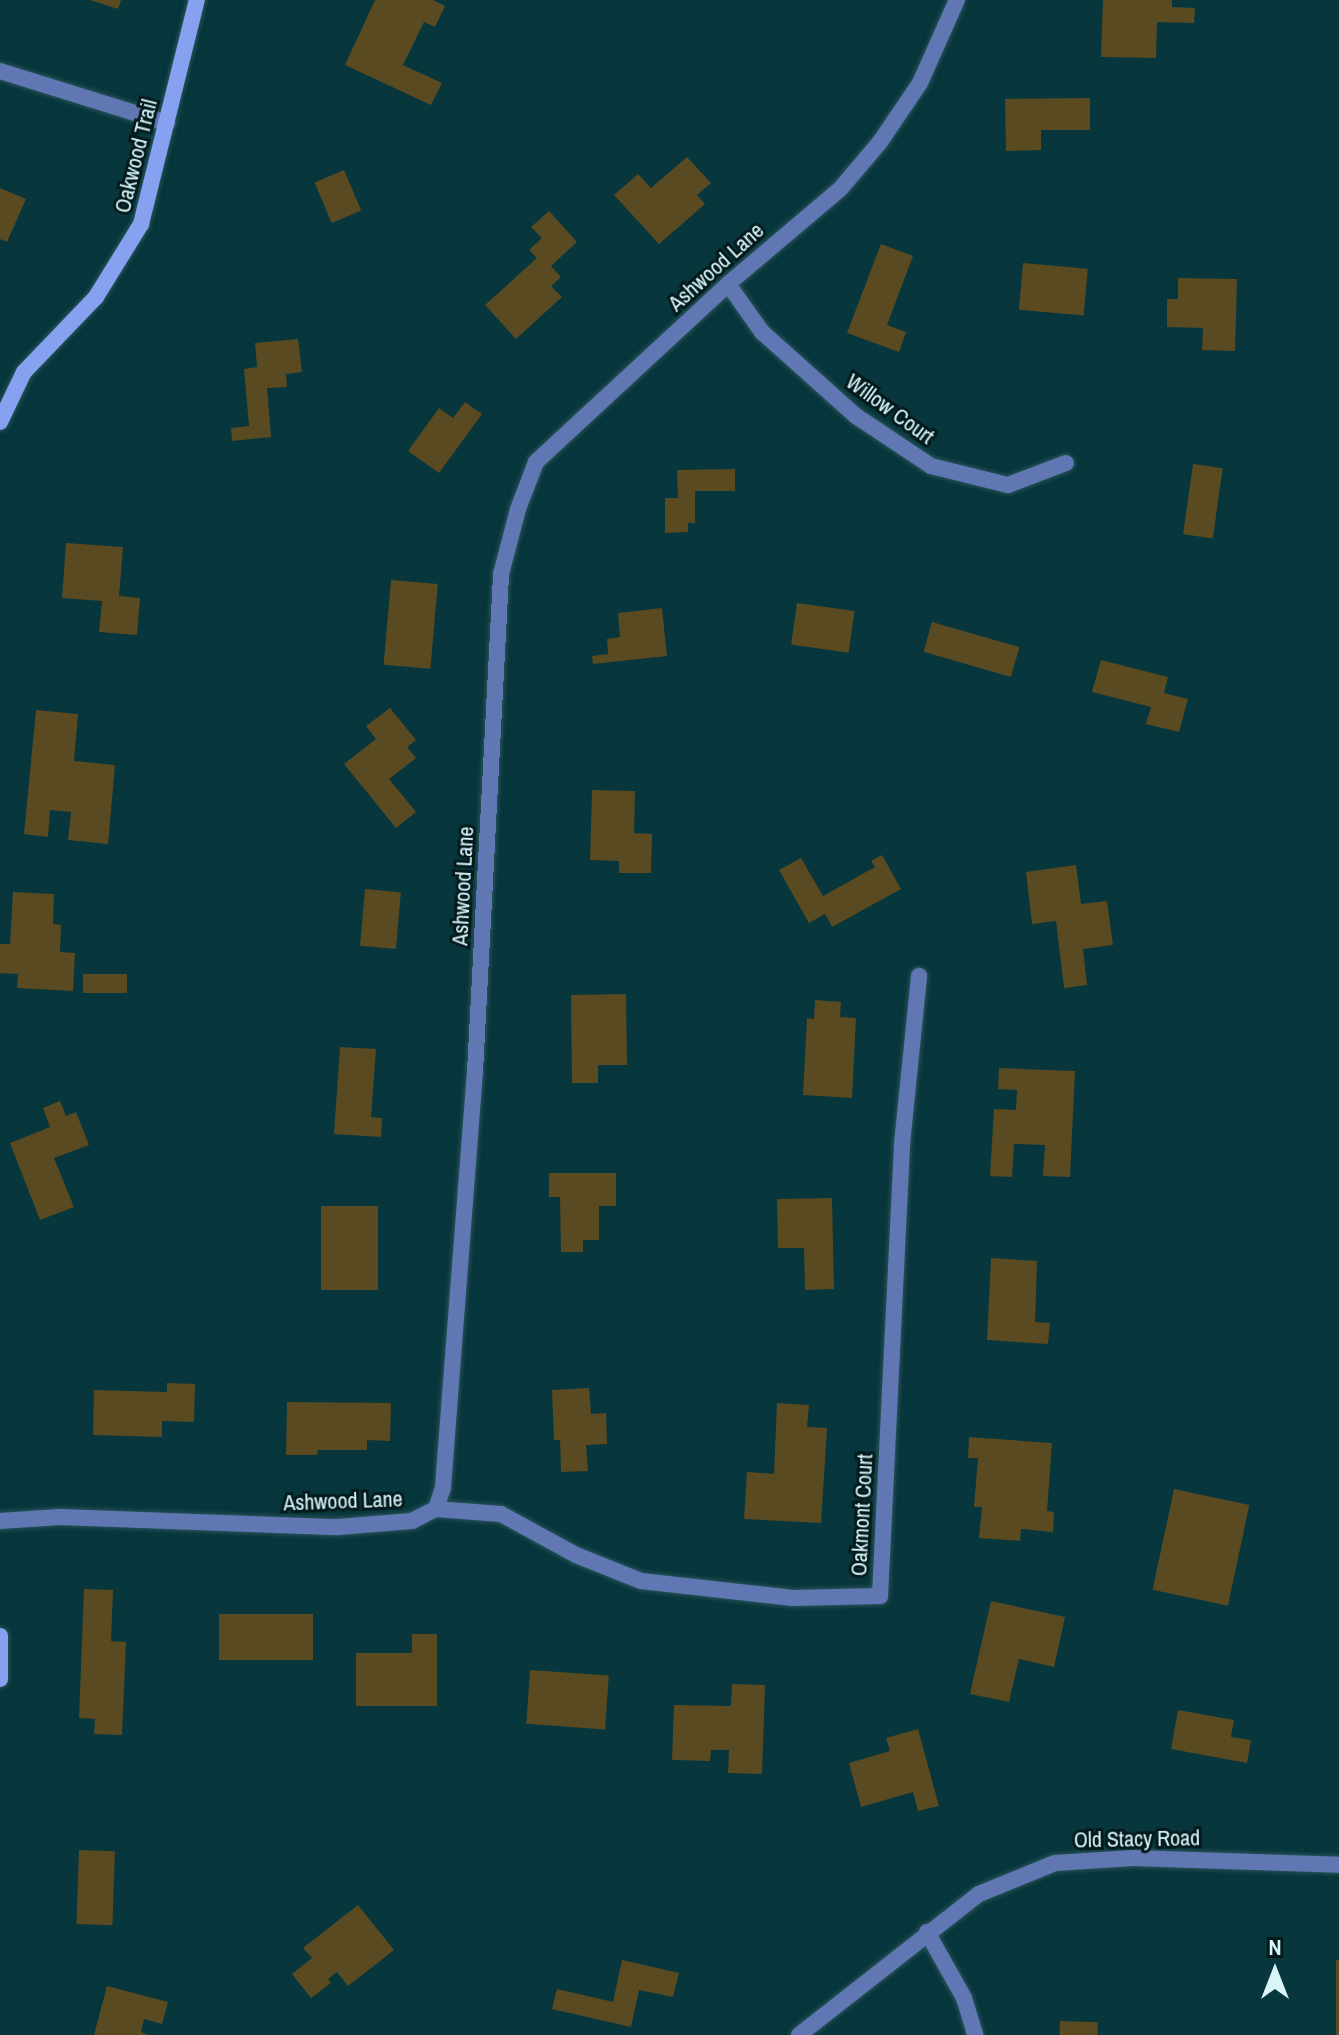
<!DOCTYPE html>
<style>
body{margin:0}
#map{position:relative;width:1339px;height:2035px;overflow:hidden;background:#07363c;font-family:"Archivo Narrow",sans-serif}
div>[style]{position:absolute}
.building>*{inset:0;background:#594a22;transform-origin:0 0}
.roads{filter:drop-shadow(0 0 2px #29555a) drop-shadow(0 0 2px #29555a)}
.street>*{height:16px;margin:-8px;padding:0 8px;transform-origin:8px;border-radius:8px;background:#6177b4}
.secondary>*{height:16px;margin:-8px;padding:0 8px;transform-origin:8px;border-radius:8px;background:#85a1ef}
span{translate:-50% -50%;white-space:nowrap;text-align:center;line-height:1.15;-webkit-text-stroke:6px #041b1e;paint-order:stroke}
.street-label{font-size:22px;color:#d9f5f9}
.north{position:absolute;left:1235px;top:1931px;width:80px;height:80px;-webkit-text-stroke:6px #041b1e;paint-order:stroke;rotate:0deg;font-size:22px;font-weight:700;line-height:32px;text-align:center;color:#d9f5f9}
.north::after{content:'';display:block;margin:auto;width:28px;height:36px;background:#d9f5f9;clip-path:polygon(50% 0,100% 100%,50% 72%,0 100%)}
</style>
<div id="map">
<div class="building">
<i style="clip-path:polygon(90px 0,121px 0,118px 9px)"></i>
<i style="clip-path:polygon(375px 0,433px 0,445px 6px,435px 27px,424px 22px,403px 65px,442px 83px,431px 105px,345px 65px)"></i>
<i style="clip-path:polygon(1103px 0,1172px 0,1172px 7px,1195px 8px,1194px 23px,1157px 22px,1156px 58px,1101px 57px)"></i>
<i style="clip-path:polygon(1090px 98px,1090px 130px,1041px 130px,1041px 150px,1006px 151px,1005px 99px)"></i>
<i style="clip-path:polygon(687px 157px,711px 183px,697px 195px,705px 204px,659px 244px,614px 195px,638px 174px,651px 188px)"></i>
<i style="left:344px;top:170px;width:44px;height:32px;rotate:67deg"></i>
<i style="clip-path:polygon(0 188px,26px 199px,7px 242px,0 239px)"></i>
<i style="clip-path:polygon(549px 211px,577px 242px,551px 266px,561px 277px,551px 286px,562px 297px,516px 339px,485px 305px,537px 258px,529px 250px,542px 238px,531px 227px)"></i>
<i style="clip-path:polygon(881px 244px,913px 256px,887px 325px,906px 332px,899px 352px,847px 333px)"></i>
<i style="left:1023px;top:263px;width:65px;height:47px;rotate:5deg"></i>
<i style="clip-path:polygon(1178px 278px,1237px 279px,1235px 351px,1202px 350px,1203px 328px,1167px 327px,1167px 299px,1178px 299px)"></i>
<i style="clip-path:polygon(298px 339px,302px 372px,286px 374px,287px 387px,267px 388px,271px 437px,232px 441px,231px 428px,249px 426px,244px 369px,257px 367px,255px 343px)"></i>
<i style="clip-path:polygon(465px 402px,482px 414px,439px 473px,408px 451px,439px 408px,453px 418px)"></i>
<i style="left:1193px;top:464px;width:30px;height:71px;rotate:8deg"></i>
<i style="clip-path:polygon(735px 469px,735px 491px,695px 491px,695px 523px,688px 523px,688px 532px,665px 533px,665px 498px,678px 498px,677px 470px)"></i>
<i style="clip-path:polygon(66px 543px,123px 547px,119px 596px,140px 598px,137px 635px,99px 632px,102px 601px,62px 598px)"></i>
<i style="left:391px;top:580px;width:47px;height:85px;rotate:5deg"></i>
<i style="left:797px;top:603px;width:58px;height:42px;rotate:8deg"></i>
<i style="clip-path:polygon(662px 608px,667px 656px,593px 664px,592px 656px,608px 654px,607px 639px,620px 637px,618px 613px)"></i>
<i style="left:932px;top:622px;width:91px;height:31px;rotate:16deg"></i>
<i style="clip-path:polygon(1101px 660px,1168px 677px,1164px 693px,1188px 699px,1179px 732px,1146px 724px,1151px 707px,1092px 692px)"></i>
<i style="clip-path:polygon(390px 708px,416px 740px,407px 747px,416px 758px,389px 779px,416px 812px,396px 828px,344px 764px,376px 739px,366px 726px)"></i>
<i style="clip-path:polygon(36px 710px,78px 714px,74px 761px,115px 765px,108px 844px,68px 840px,71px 812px,50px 810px,48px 837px,24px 834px)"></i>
<i style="clip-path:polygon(592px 790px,635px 791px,634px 833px,652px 834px,651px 873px,619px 873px,619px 861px,590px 860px)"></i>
<i style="clip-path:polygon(882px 855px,901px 889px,832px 927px,825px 914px,809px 923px,779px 870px,801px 858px,823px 896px,875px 867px,871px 861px)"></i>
<i style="clip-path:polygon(1076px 865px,1081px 904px,1107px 901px,1113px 945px,1083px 949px,1087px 985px,1064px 988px,1056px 921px,1032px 924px,1026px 872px)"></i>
<i style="left:365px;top:889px;width:36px;height:57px;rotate:5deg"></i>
<i style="clip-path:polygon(13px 892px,54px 894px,53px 924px,61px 925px,60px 952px,75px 953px,73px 991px,17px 988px,18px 974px,0 973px,0 944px,10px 944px)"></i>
<i style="left:83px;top:974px;width:44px;height:19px"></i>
<i style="clip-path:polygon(626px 994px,627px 1065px,598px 1065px,598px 1083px,572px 1083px,571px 995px)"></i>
<i style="clip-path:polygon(815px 1000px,841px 1002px,840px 1017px,856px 1018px,852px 1098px,803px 1095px,807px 1018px,814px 1019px)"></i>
<i style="clip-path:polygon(340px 1047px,376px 1049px,371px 1117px,382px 1118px,381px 1137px,334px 1134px)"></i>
<i style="clip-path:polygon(999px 1068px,1075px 1071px,1070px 1177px,1043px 1176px,1045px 1145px,1014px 1144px,1012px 1177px,990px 1176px,994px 1109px,1016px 1110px,1017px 1090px,998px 1089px)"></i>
<i style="clip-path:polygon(60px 1101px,66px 1116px,76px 1112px,89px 1145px,54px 1158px,74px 1207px,40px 1220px,10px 1143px,50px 1127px,43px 1108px)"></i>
<i style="clip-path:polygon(549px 1173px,616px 1173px,616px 1206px,599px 1206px,599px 1240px,583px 1240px,583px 1252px,561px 1252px,560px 1197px,549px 1197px)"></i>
<i style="clip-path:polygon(832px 1198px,834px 1289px,805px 1290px,804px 1248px,778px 1248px,777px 1199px)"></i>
<i style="left:321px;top:1206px;width:57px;height:84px"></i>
<i style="clip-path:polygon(991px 1258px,1037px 1261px,1035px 1322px,1050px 1323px,1048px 1344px,987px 1340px)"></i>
<i style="clip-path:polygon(167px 1383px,195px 1384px,194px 1422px,162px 1421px,162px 1437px,93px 1435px,94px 1390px,167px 1392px)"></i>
<i style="clip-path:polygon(589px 1388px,591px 1414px,606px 1413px,607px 1444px,586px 1445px,588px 1471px,561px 1472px,560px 1440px,554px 1440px,552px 1390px)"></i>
<i style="clip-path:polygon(287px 1402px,391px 1403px,390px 1441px,367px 1440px,367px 1450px,318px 1450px,317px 1455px,286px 1455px)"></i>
<i style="clip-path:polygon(777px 1403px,809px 1405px,807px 1427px,827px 1428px,821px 1523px,744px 1519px,747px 1472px,774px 1474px)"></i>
<i style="clip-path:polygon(969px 1437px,1052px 1443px,1047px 1511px,1054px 1512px,1053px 1532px,1021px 1529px,1020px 1541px,979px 1538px,982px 1507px,974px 1507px,978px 1458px,968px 1458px)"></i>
<i style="left:1174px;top:1489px;width:77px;height:103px;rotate:12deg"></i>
<i style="clip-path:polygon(84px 1589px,113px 1590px,111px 1641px,126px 1642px,122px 1735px,94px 1734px,95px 1719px,79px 1718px)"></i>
<i style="clip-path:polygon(991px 1601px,1065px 1617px,1054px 1667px,1019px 1659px,1009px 1702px,970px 1694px)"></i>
<i style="left:219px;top:1614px;width:94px;height:46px"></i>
<i style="clip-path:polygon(412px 1634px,437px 1634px,437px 1706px,356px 1706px,356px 1653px,412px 1653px)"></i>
<i style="left:530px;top:1670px;width:79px;height:54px;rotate:4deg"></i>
<i style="clip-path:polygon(732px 1684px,765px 1685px,762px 1774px,728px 1773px,729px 1750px,711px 1750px,710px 1761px,672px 1760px,674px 1705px,731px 1706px)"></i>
<i style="clip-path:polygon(1178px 1710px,1234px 1720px,1231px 1737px,1251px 1740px,1247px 1763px,1171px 1749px)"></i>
<i style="clip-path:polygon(918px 1729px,939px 1806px,918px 1811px,913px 1792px,861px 1807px,849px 1763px,890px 1751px,886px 1738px)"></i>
<i style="left:79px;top:1850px;width:36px;height:74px;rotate:2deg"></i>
<i style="clip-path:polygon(358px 1905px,394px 1950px,348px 1986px,337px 1972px,328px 1979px,331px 1983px,311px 1998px,292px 1974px,312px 1958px,303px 1948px)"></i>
<i style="clip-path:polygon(622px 1960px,679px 1973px,673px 1997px,639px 1990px,631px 2027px,552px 2009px,557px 1989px,613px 2002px)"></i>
<i style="left:1336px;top:1960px;width:3px;height:75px"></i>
<i style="clip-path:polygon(107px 1986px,168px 2002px,162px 2024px,144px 2019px,141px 2032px,148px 2035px,94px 2035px)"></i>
<i style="left:1060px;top:2021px;width:38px;height:14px;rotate:2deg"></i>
</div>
<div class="roads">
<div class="street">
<i style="left:0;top:71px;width:175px;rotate:17.3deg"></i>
<i style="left:728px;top:284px;width:59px;rotate:54.7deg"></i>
<i style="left:762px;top:332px;width:126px;rotate:41.8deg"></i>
<i style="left:856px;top:416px;width:90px;rotate:33.7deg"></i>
<i style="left:931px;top:466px;width:79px;rotate:13.9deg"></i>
<i style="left:1008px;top:485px;width:62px;rotate:-20.8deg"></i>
<i style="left:436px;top:1509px;width:65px;rotate:4.4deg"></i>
<i style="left:501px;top:1514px;width:85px;rotate:28.7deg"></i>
<i style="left:576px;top:1555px;width:70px;rotate:21.8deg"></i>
<i style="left:641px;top:1581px;width:153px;rotate:6.4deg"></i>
<i style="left:793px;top:1598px;width:87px;rotate:-1.3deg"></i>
<i style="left:880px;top:1596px;width:453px;rotate:-87.2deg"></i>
<i style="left:902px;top:1144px;width:169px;rotate:-84.2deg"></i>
<i style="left:0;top:1521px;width:60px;rotate:-3.8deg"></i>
<i style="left:60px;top:1517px;width:278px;rotate:2.1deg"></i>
<i style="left:338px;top:1527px;width:74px;rotate:-4.6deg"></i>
<i style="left:412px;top:1521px;width:27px;rotate:-27deg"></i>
<i style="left:436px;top:1509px;width:23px;rotate:-72deg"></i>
<i style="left:443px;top:1487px;width:416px;rotate:-85.6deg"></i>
<i style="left:475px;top:1072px;width:499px;rotate:-87deg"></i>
<i style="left:501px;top:574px;width:67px;rotate:-75.3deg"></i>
<i style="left:518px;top:509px;width:50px;rotate:-69deg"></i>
<i style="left:536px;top:462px;width:262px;rotate:-42.8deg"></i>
<i style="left:728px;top:284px;width:148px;rotate:-40.3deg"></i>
<i style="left:841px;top:188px;width:60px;rotate:-49.7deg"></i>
<i style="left:880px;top:142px;width:71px;rotate:-55.9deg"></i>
<i style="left:920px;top:83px;width:91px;rotate:-66deg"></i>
<i style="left:927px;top:1932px;width:76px;rotate:60.7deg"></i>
<i style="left:964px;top:1998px;width:39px;rotate:73deg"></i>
<i style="left:799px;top:2035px;width:229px;rotate:-38.1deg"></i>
<i style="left:979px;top:1894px;width:82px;rotate:-22.2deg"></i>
<i style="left:1055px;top:1863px;width:78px;rotate:-3.7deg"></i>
<i style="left:1133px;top:1858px;width:206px;rotate:1.9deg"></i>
</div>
<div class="secondary">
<i style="left:0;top:422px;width:55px;rotate:-64.4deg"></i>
<i style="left:24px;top:372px;width:104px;rotate:-46.2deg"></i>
<i style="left:96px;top:297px;width:86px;rotate:-58.3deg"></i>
<i style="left:141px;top:224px;width:231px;rotate:-76deg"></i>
<i style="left:0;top:1636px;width:43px;rotate:90deg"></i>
</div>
</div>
<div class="street-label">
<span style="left:136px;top:156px;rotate:-76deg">Oakwood Trail</span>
<span style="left:716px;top:267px;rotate:-42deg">Ashwood Lane</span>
<span style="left:890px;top:409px;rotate:36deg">Willow Court</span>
<span style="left:463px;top:886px;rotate:-87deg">Ashwood Lane</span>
<span style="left:343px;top:1501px;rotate:-2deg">Ashwood Lane</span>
<span style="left:862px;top:1515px;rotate:-87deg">Oakmont Court</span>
<span style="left:1137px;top:1839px;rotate:-1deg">Old Stacy Road</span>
</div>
<div class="north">N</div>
</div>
